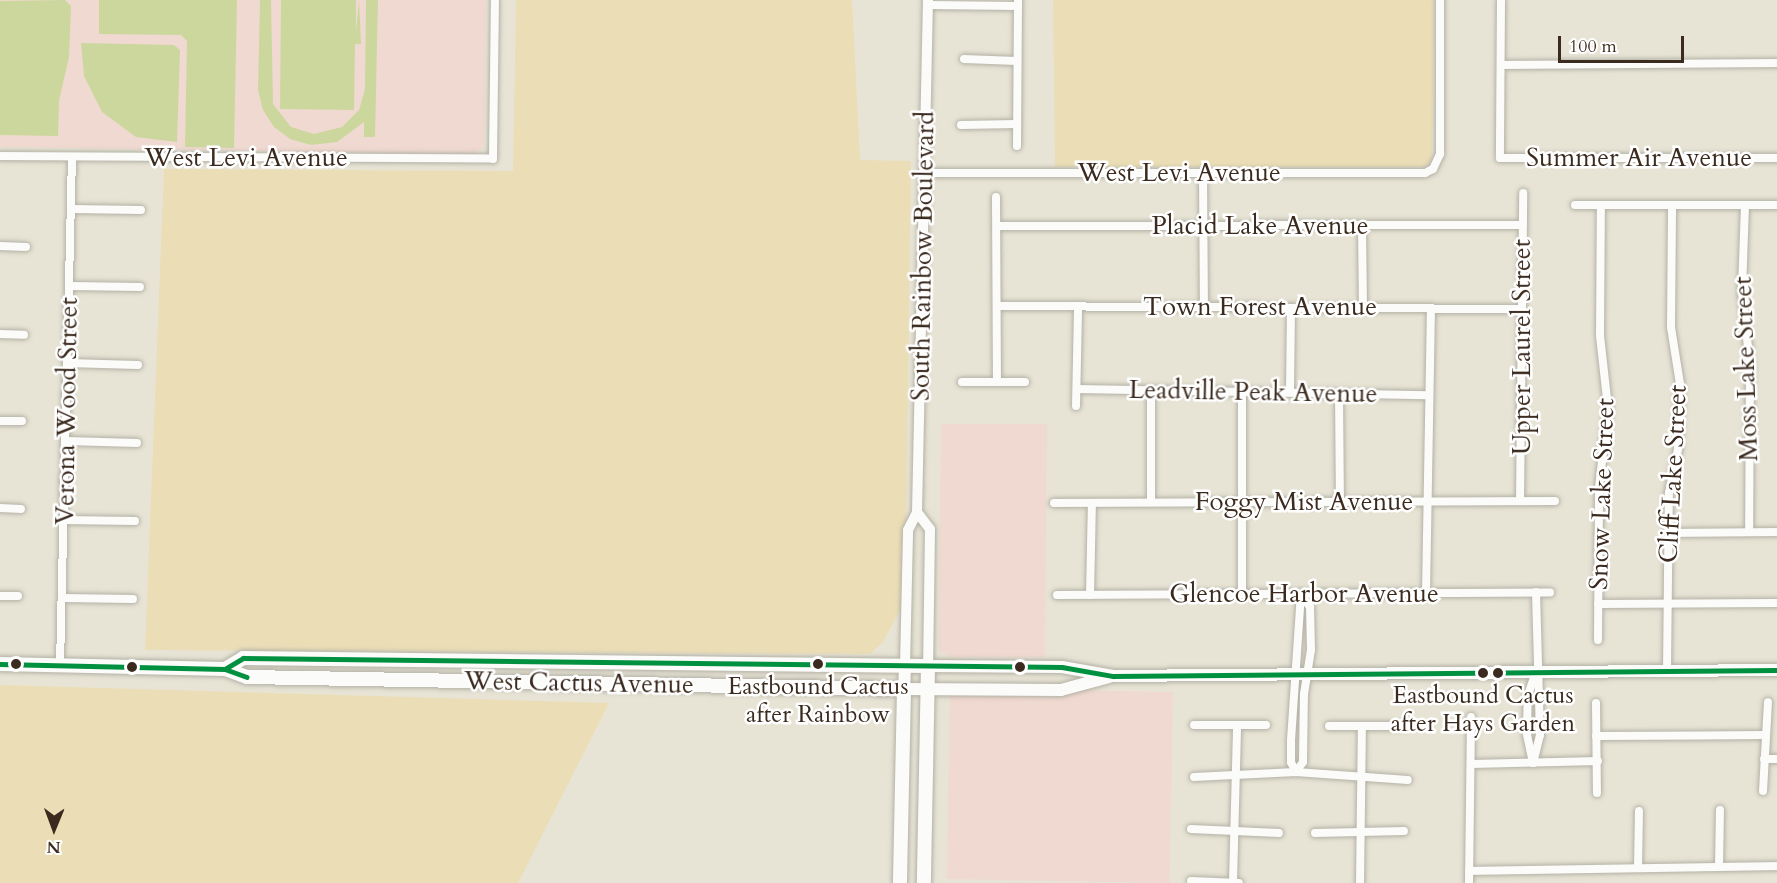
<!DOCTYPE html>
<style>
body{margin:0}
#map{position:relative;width:1777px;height:883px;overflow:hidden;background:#e7e4d5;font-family:Cardo,serif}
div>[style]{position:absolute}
.built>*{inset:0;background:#f0d9d0;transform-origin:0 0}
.green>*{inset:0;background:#ccd79e}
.sand>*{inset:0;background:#ebdeb7}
.roads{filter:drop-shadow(0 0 2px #b4b1a6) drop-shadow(0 0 2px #b4b1a6)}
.minor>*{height:8px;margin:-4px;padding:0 4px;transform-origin:4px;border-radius:4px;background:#fbfbf9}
.tertiary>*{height:10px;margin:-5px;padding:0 5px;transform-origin:5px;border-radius:5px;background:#fbfbf9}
.secondary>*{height:12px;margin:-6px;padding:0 6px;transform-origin:6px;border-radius:6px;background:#fbfbf9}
.primary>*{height:14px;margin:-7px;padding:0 7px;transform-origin:7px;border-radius:7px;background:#fbfbf9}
.bus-1>*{height:4.5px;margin:-2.25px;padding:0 2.25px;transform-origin:2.25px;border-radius:2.25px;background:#009140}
.dots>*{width:16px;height:16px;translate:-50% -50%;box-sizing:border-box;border:3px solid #fff;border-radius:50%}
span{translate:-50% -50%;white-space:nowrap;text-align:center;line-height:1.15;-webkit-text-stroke:5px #fff;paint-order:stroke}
.bus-label{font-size:24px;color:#3b2a1e}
.street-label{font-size:26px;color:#3b2a1e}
.north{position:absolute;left:24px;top:799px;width:60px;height:60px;-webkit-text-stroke:4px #fff;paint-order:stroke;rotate:181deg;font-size:16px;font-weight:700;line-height:24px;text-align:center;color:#3b2a1e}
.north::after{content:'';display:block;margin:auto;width:21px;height:27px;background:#3b2a1e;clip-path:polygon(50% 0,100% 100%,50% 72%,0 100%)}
.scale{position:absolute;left:1558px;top:36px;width:126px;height:27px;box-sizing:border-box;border:3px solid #3b2a1e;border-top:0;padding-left:8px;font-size:18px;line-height:21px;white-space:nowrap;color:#3b2a1e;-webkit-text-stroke:4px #fff;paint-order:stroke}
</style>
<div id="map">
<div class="built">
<i style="clip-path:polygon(0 0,486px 0,484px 146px,474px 154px,0 147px)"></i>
<i style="clip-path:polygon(941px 424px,1047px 424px,1045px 657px,950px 657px,939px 651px)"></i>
<i style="left:1173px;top:692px;width:191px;height:223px;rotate:91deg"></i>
</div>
<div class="green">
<i style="clip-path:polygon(65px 0,71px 6px,69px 57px,59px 101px,58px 136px,0 135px,0 1px)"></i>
<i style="clip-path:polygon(99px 0,237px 0,234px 148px,185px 147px,187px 41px,181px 35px,99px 34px)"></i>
<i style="clip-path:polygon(260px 0,271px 0,273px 104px,291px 127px,314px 134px,342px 127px,359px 110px,365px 89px,366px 0,378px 0,375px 137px,364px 137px,364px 122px,337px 142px,311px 145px,290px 139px,274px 127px,263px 110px,258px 90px)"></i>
<i style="clip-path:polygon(281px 0,356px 0,356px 32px,359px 0,361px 44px,355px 44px,354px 110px,280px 109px)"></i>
<i style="clip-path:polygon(81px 43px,174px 45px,180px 50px,177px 142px,136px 137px,102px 112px,84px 76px)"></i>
</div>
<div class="sand">
<i style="clip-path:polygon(516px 0,852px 0,860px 160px,911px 161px,905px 601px,883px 642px,870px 654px,145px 650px,164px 169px,513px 171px)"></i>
<i style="clip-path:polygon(1053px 0,1434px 0,1432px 161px,1424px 167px,1055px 167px)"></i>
<i style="clip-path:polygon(0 685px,609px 703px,518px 883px,0 883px)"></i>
</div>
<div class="roads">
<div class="minor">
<i style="left:1501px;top:0;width:158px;rotate:90.4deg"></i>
<i style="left:1500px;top:158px;width:277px"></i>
<i style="left:928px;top:5px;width:90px;rotate:0.6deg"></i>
<i style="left:964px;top:59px;width:53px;rotate:2.2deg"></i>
<i style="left:1501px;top:65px;width:276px;rotate:-0.4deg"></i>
<i style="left:961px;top:125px;width:56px;rotate:-1deg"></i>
<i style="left:1017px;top:146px;width:146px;rotate:-89.6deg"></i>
<i style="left:0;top:156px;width:493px;rotate:0.3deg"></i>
<i style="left:493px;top:159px;width:159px;rotate:-89.3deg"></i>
<i style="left:1203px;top:172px;width:136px;rotate:89.6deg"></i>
<i style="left:924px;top:173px;width:501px"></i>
<i style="left:1425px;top:173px;width:9px;rotate:-27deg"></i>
<i style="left:1433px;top:169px;width:17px;rotate:-65deg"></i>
<i style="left:1440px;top:154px;width:154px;rotate:-90deg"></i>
<i style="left:996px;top:197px;width:185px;rotate:89.7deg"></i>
<i style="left:1575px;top:205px;width:202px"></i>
<i style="left:1745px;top:205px;width:87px;rotate:92deg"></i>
<i style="left:1742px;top:292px;width:74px;rotate:83.8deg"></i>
<i style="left:1750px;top:366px;width:166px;rotate:90.3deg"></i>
<i style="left:71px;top:209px;width:70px;rotate:0.8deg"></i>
<i style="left:997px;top:226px;width:526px;rotate:-0.11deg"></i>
<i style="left:1362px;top:226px;width:82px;rotate:89.3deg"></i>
<i style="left:0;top:246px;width:26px;rotate:2deg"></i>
<i style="left:70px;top:286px;width:70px;rotate:0.8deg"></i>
<i style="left:998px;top:306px;width:524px;rotate:0.33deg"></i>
<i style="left:0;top:334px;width:24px;rotate:2deg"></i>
<i style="left:67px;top:363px;width:71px;rotate:1.6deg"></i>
<i style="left:962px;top:382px;width:63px"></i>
<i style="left:1077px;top:389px;width:352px;rotate:1deg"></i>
<i style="left:1151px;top:390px;width:112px;rotate:90deg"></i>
<i style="left:1242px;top:390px;width:204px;rotate:90deg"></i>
<i style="left:1290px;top:390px;width:82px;rotate:-89.3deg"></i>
<i style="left:1339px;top:394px;width:108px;rotate:89.5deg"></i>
<i style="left:1076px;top:406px;width:99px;rotate:-88.8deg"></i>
<i style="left:0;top:421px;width:22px"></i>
<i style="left:66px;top:441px;width:71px;rotate:1.6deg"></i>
<i style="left:1520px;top:501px;width:308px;rotate:-89.4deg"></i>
<i style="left:1054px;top:503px;width:501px;rotate:-0.23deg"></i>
<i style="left:0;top:508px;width:21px;rotate:3deg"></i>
<i style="left:64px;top:520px;width:71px;rotate:0.8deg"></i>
<i style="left:1668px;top:533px;width:109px;rotate:-0.5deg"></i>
<i style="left:1426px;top:593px;width:285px;rotate:-89deg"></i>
<i style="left:1057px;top:595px;width:493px;rotate:-0.3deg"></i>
<i style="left:1090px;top:595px;width:92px;rotate:-88.8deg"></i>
<i style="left:0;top:596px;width:18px"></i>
<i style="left:63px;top:598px;width:70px;rotate:0.8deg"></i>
<i style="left:1598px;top:604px;width:179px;rotate:-0.3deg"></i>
<i style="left:1598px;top:640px;width:152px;rotate:-89.6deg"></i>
<i style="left:1599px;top:488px;width:81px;rotate:-83.6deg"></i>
<i style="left:1608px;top:408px;width:73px;rotate:-96.3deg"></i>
<i style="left:1600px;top:335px;width:130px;rotate:-89.6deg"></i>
<i style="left:60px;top:665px;width:508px;rotate:-88.65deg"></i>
<i style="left:1667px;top:671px;width:178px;rotate:-89.4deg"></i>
<i style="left:1669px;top:493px;width:45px;rotate:-78.4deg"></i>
<i style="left:1678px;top:449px;width:65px;rotate:-88.2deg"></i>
<i style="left:1680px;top:384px;width:58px;rotate:-99deg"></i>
<i style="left:1671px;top:327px;width:122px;rotate:-89.5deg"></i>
<i style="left:1596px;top:703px;width:90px;rotate:89.4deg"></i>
<i style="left:1194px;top:725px;width:72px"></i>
<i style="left:1329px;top:726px;width:77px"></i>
<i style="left:1596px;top:736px;width:170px;rotate:-0.3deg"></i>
<i style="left:1764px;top:759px;width:13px"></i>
<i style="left:1533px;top:763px;width:29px;rotate:-76deg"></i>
<i style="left:1540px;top:735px;width:143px;rotate:-91.6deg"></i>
<i style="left:1533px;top:763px;width:30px;rotate:-102deg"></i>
<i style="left:1527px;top:734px;width:39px;rotate:-89deg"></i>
<i style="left:1528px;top:695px;width:24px;rotate:-71deg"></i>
<i style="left:1471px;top:764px;width:127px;rotate:-1.4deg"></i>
<i style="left:1296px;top:772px;width:12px;rotate:-55deg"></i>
<i style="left:1303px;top:762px;width:68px;rotate:-89.2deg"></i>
<i style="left:1304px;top:694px;width:45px;rotate:-81deg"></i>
<i style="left:1311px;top:650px;width:43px;rotate:-91.3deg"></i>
<i style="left:1310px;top:607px;width:16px;rotate:-125deg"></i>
<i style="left:1296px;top:772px;width:11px;rotate:-117deg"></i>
<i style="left:1291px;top:762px;width:22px;rotate:-90deg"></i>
<i style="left:1291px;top:740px;width:146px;rotate:-86.1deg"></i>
<i style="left:1194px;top:777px;width:102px;rotate:-2.8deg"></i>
<i style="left:1296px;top:772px;width:112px;rotate:4.1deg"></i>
<i style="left:1763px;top:791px;width:89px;rotate:-86.8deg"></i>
<i style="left:1191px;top:829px;width:88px;rotate:2.6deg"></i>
<i style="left:1315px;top:833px;width:89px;rotate:-1.3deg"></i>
<i style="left:1719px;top:866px;width:56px;rotate:-89deg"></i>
<i style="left:1638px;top:868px;width:57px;rotate:-89deg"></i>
<i style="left:1469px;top:871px;width:308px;rotate:-0.9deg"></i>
<i style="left:1191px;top:881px;width:48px;rotate:2.4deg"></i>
<i style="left:1233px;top:882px;width:157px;rotate:-88.5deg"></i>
<i style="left:1360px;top:883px;width:157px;rotate:-89.3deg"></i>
<i style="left:1469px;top:883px;width:166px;rotate:-89.3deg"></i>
</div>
<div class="tertiary">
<i style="left:917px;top:512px;width:21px;rotate:53deg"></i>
<i style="left:930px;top:529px;width:137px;rotate:90.8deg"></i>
<i style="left:905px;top:666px;width:136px;rotate:-88.7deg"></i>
<i style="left:908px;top:530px;width:20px;rotate:-63deg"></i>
<i style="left:917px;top:512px;width:512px;rotate:-88.77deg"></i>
</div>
<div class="secondary">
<i style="left:905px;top:666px;width:23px;rotate:92deg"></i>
<i style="left:904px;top:689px;width:157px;rotate:0.4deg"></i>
<i style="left:1061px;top:690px;width:50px;rotate:-15.2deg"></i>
<i style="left:928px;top:666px;width:134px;rotate:0.4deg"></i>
<i style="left:1062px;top:667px;width:52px;rotate:10deg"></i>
<i style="left:1113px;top:676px;width:664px;rotate:-0.52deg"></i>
</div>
<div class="primary">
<i style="left:0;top:664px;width:225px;rotate:1.3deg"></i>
<i style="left:225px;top:669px;width:23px;rotate:20deg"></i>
<i style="left:247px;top:677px;width:657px;rotate:1.05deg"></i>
<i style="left:904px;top:689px;width:194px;rotate:91.2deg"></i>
<i style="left:225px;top:669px;width:21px;rotate:-31deg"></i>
<i style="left:243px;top:658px;width:685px;rotate:0.67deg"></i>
<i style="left:928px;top:666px;width:217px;rotate:91.1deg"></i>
</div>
</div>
<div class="bus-1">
<i style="left:0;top:664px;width:225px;rotate:1.3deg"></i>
<i style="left:225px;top:669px;width:23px;rotate:20deg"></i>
<i style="left:225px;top:669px;width:21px;rotate:-31deg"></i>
<i style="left:243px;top:658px;width:819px;rotate:0.63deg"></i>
<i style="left:1062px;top:667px;width:52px;rotate:10deg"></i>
<i style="left:1113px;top:676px;width:664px;rotate:-0.52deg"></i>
</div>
<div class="dots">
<i style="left:16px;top:664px;background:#3b2a1e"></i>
<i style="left:818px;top:664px;background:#3b2a1e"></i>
<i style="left:132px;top:667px;background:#3b2a1e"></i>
<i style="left:1020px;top:667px;background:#3b2a1e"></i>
<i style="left:1483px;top:673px;background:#3b2a1e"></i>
<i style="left:1498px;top:673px;background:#3b2a1e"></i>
</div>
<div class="bus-label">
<span style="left:818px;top:701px">Eastbound Cactus<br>after Rainbow</span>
<span style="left:1483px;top:710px">Eastbound Cactus<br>after Hays Garden</span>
</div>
<div class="street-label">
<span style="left:246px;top:158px">West Levi Avenue</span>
<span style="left:1639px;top:158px">Summer Air Avenue</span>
<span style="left:1179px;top:173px">West Levi Avenue</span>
<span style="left:1260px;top:226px">Placid Lake Avenue</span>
<span style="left:923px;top:256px;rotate:-89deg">South Rainbow Boulevard</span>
<span style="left:1260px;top:307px">Town Forest Avenue</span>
<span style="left:1522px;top:347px;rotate:-90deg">Upper Laurel Street</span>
<span style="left:1746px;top:369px;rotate:-92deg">Moss Lake Street</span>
<span style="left:1253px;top:392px;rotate:1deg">Leadville Peak Avenue</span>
<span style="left:67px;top:411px;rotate:-89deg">Verona Wood Street</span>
<span style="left:1673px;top:474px;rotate:-87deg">Cliff Lake Street</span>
<span style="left:1602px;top:494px;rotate:-88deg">Snow Lake Street</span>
<span style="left:1304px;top:502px">Foggy Mist Avenue</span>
<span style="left:1304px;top:594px">Glencoe Harbor Avenue</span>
<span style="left:579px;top:683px;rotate:1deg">West Cactus Avenue</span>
</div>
<div class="north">N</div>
<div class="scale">100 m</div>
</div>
